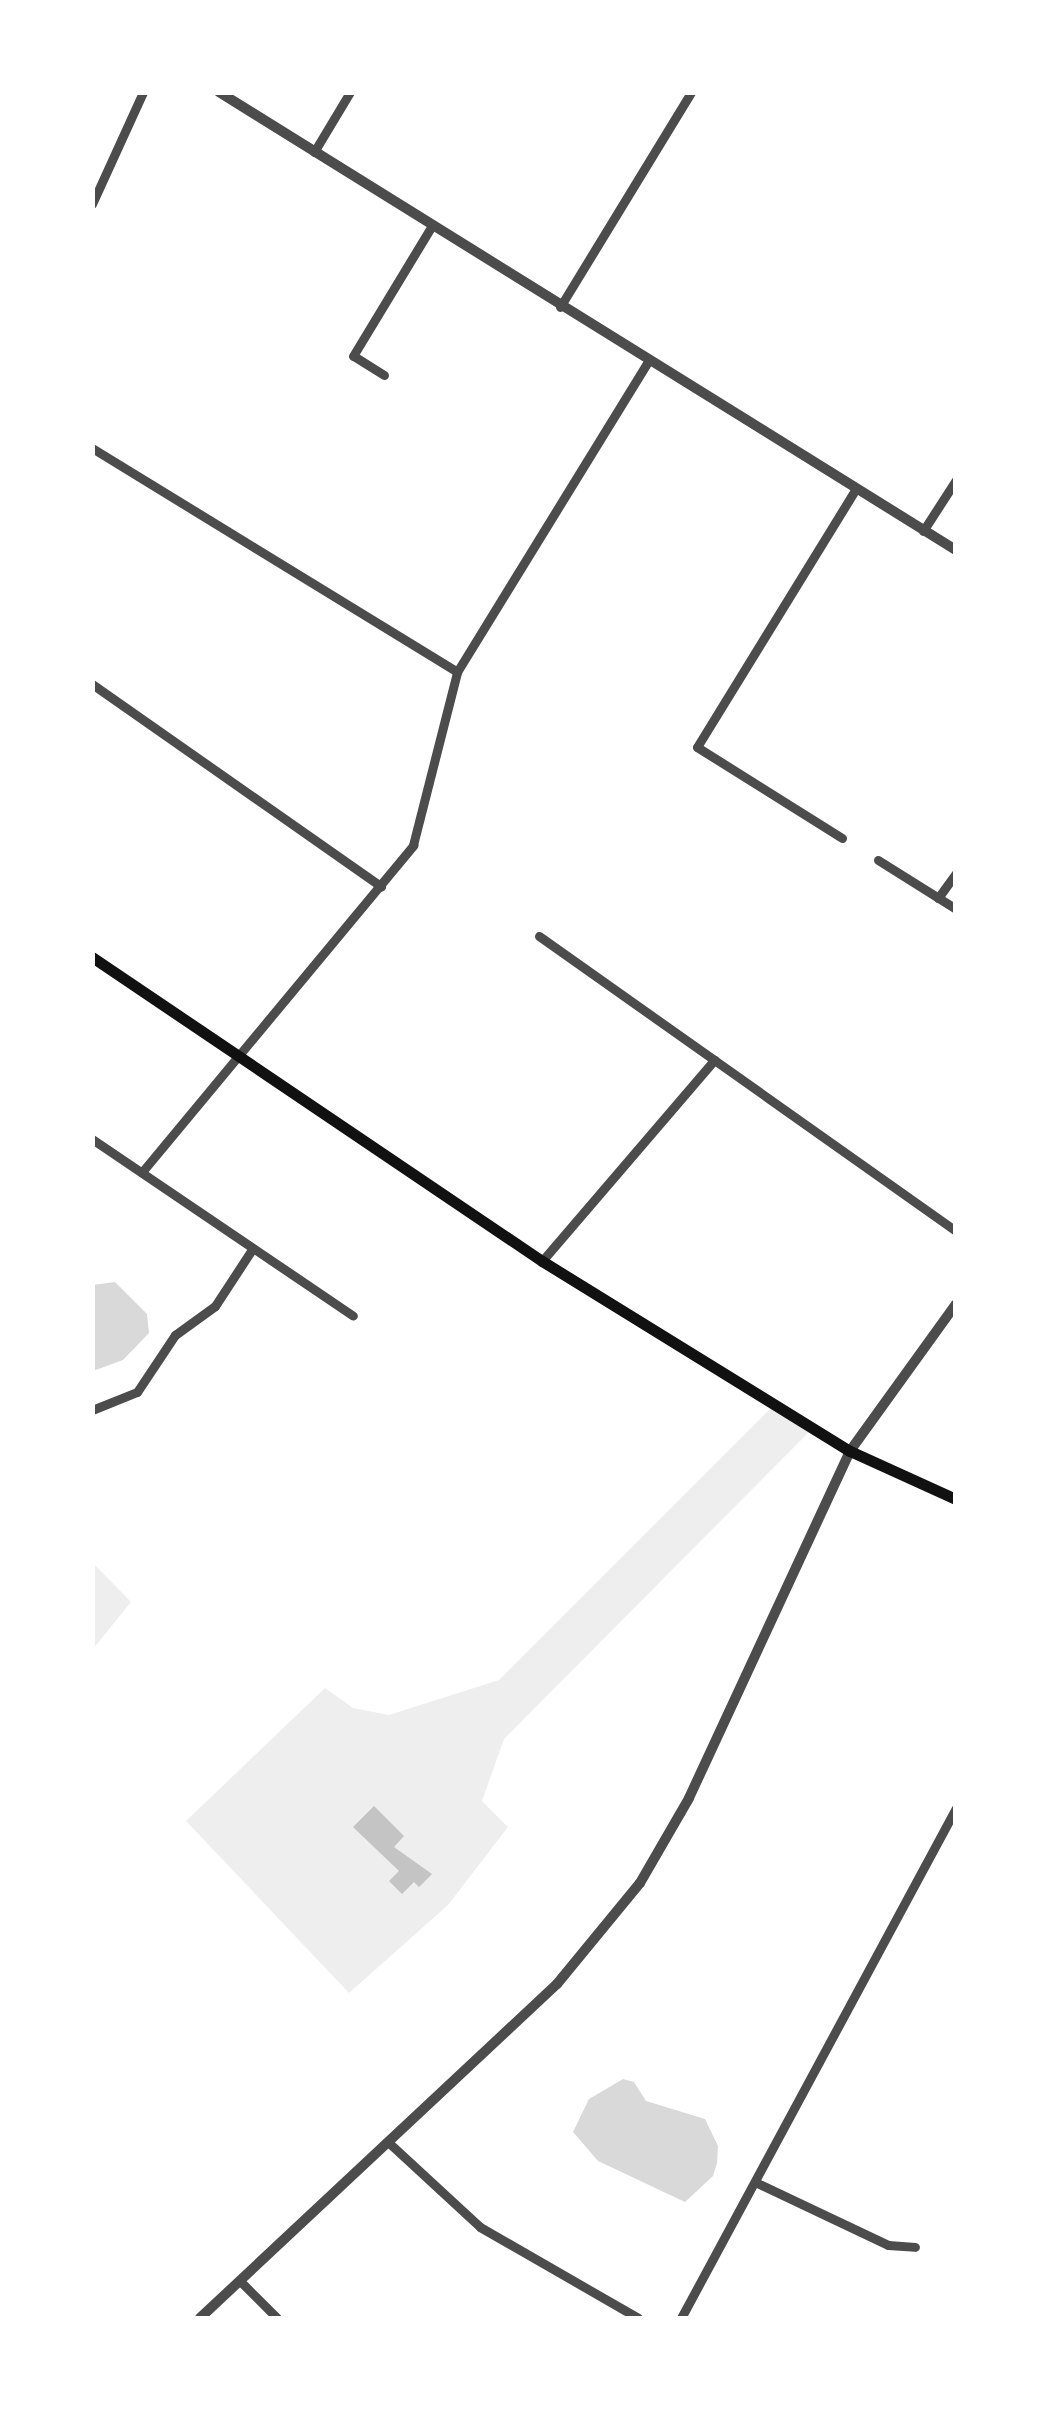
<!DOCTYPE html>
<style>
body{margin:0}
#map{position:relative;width:1048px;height:2411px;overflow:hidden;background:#fff;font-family:Spectral,serif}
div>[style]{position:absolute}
.green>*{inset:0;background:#eee}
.water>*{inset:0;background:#d9d9d9}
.building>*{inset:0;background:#c4c4c4}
.minor>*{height:9px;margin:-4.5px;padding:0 4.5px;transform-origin:4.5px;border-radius:4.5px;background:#4c4c4c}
.tertiary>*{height:10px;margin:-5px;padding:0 5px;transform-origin:5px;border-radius:5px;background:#4c4c4c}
.secondary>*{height:11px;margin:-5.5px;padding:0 5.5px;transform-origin:5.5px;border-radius:5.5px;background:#111}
span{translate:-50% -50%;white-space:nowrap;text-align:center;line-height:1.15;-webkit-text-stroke:10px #fff;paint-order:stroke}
.frame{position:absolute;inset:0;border:95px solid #fff;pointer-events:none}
</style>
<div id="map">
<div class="green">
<i style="clip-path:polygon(775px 1404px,814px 1427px,504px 1739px,482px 1801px,508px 1827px,448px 1905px,349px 1993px,186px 1821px,325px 1688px,353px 1708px,389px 1715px,499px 1680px)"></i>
<i style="clip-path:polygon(93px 1563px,131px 1602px,93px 1649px)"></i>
</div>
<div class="water">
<i style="clip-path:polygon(115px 1282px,147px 1314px,149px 1333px,123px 1360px,93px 1371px,93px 1285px)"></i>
<i style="clip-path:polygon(623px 2079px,634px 2082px,646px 2101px,705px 2119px,718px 2146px,717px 2163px,713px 2176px,685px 2202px,598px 2161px,573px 2132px,589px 2099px)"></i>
</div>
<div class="building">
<i style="clip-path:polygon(374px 1806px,404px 1836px,394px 1847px,432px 1874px,419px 1887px,414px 1882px,402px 1894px,389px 1881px,399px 1871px,353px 1827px)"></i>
</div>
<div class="minor">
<i style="left:314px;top:152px;width:70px;rotate:-59deg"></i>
<i style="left:92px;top:204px;width:123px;rotate:-65.5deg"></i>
<i style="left:560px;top:307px;width:252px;rotate:-58.6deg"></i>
<i style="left:384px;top:375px;width:36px;rotate:-148deg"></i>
<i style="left:353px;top:356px;width:151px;rotate:-58.8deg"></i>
<i style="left:92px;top:448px;width:428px;rotate:31.5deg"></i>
<i style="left:923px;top:531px;width:61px;rotate:-57.1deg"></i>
<i style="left:92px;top:684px;width:353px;rotate:35deg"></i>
<i style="left:842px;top:838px;width:171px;rotate:-147.9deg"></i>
<i style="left:697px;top:747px;width:303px;rotate:-58.4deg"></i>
<i style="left:878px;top:860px;width:92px;rotate:32.1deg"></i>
<i style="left:938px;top:898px;width:31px;rotate:-54deg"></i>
<i style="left:539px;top:936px;width:511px;rotate:35.28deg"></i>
<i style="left:92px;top:1139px;width:315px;rotate:34.1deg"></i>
<i style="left:142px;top:1172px;width:425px;rotate:-50.3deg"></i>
<i style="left:413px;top:845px;width:179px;rotate:-75.7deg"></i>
<i style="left:457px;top:672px;width:365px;rotate:-58.4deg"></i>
<i style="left:542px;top:1261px;width:265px;rotate:-49.4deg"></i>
<i style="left:92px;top:1410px;width:48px;rotate:-21.8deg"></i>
<i style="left:137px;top:1392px;width:69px;rotate:-56.3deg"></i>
<i style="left:175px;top:1335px;width:49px;rotate:-35.9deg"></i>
<i style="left:215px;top:1306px;width:69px;rotate:-56.8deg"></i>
<i style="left:388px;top:2142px;width:125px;rotate:42.7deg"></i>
<i style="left:480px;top:2227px;width:182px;rotate:29.9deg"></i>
<i style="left:755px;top:2182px;width:147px;rotate:25.3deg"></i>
<i style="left:888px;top:2245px;width:27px;rotate:4deg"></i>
<i style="left:240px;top:2281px;width:52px;rotate:45deg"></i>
<i style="left:681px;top:2318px;width:579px;rotate:-61.67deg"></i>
</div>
<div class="tertiary">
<i style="left:219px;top:92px;width:868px;rotate:31.86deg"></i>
<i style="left:200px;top:2318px;width:489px;rotate:-43.1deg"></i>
<i style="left:557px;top:1984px;width:131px;rotate:-50.6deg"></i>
<i style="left:640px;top:1883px;width:98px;rotate:-60deg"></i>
<i style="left:689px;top:1798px;width:383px;rotate:-65.1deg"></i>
<i style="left:850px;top:1451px;width:181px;rotate:-54.2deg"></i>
</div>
<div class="secondary">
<i style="left:92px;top:957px;width:543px;rotate:34.04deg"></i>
<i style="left:542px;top:1261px;width:362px;rotate:31.7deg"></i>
<i style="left:850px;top:1451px;width:116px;rotate:24.4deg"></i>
</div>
<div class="frame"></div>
</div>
